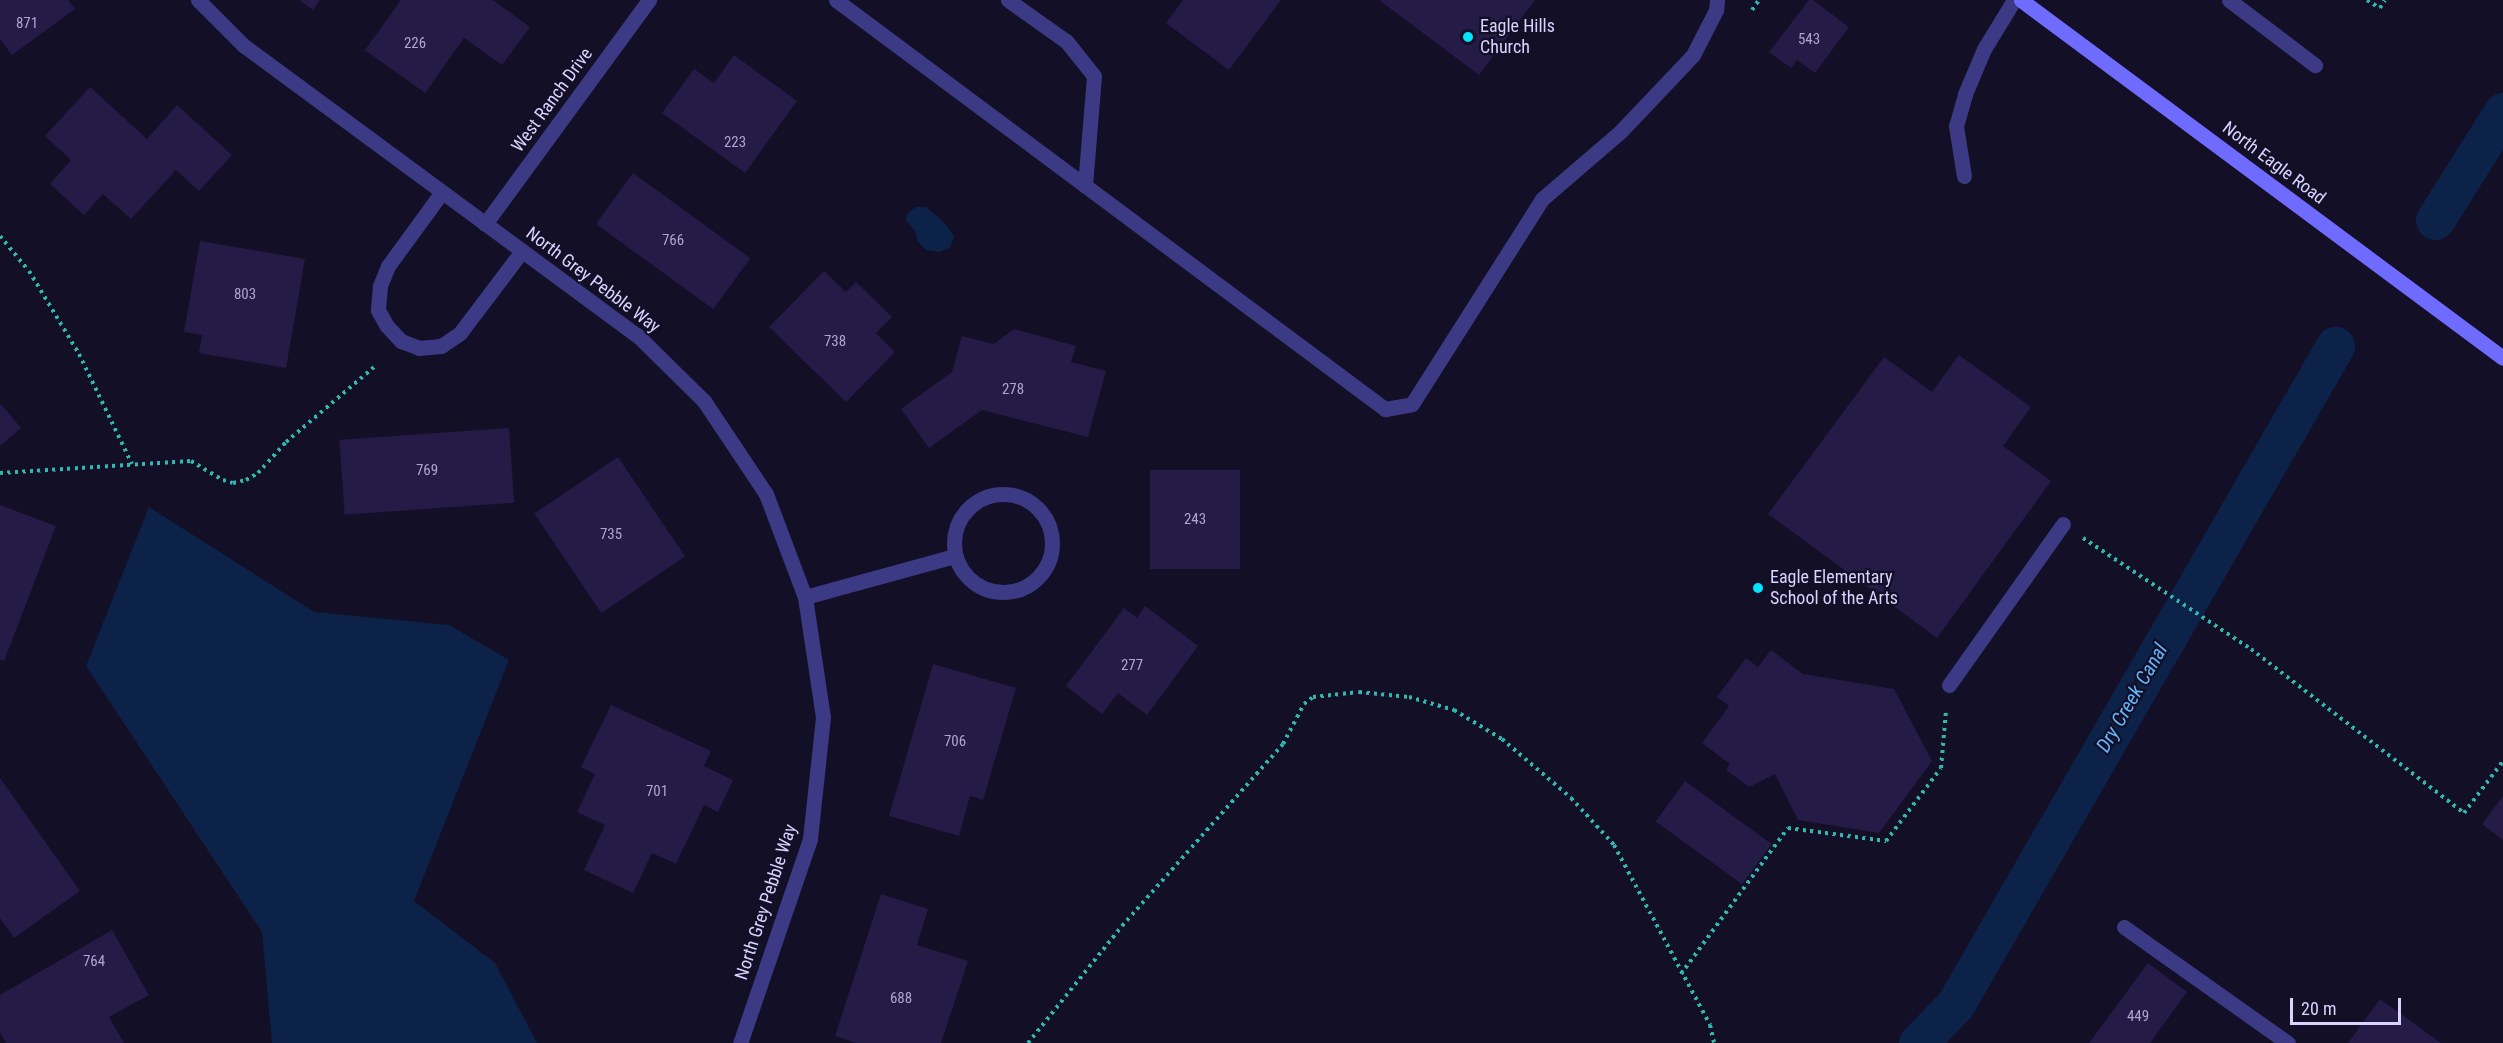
<!DOCTYPE html>
<style>
body{margin:0}
#map{position:relative;width:2503px;height:1043px;overflow:hidden;background:#130f26;font-family:"Roboto Condensed",sans-serif}
div>[style]{position:absolute}
.water>*{inset:0;background:#0c2248}
.canal>*{height:39px;margin:-19.5px;padding:0 19.5px;transform-origin:19.5px;border-radius:19.5px;background:#0c2248}
.building>*{inset:0;background:#241b47;transform-origin:0 0}
.path>*{height:4px;margin-top:-2px;transform-origin:0;background:repeating-linear-gradient(90deg,#2fb8b0 0 3px,transparent 0 7.5px)}
.lane>*{height:15px;margin:-7.5px;padding:0 7.5px;transform-origin:7.5px;border-radius:7.5px;background:#3d3a85}
.street>*{height:15px;margin:-7.5px;padding:0 7.5px;transform-origin:7.5px;border-radius:7.5px;background:#3d3a85}
.street>.ring{margin:-7.5px;padding:0;box-sizing:content-box;background:none;border:15px solid #3d3a85;border-radius:50%}
.secondary>*{height:15px;margin:-7.5px;padding:0 7.5px;transform-origin:7.5px;border-radius:7.5px;background:#6f6bff}
.dots>*{width:16px;height:16px;translate:-50% -50%;box-sizing:border-box;border:3px solid #130f26;border-radius:50%}
span{translate:-50% -50%;white-space:nowrap;text-align:center;line-height:1.15;-webkit-text-stroke:4.5px #130f26;paint-order:stroke}
.number-label{font-size:15px;color:#aca6d1}
.number-label span{-webkit-text-stroke-width:0}
.poi-label{font-size:18px;color:#d9d4ff}
.left{translate:0 -50%;text-align:left}
.street-label{font-size:18px;color:#d9d4ff}
.water-label{font-size:20px;color:#62b6ff;font-style:italic}
.scale{position:absolute;left:2290px;top:998px;width:111px;height:27px;box-sizing:border-box;border:3px solid #d9d4ff;border-top:0;padding-left:8px;font-size:18px;line-height:21px;white-space:nowrap;color:#d9d4ff;-webkit-text-stroke:4px #130f26;paint-order:stroke}
</style>
<div id="map">
<div class="water">
<i style="clip-path:polygon(916px 207px,926px 207px,944px 222px,954px 236px,950px 248px,939px 252px,926px 250px,918px 242px,915px 231px,906px 220px,907px 214px)"></i>
<i style="clip-path:polygon(149px 507px,314px 612px,449px 625px,509px 660px,414px 901px,495px 963px,537px 1043px,272px 1043px,262px 932px,86px 666px)"></i>
</div>
<div class="canal">
<i style="left:2435px;top:220px;width:128px;rotate:-57.8deg"></i>
<i style="left:1918px;top:1043px;width:53px;rotate:-45.8deg"></i>
<i style="left:1955px;top:1005px;width:761px;rotate:-60.03deg"></i>
</div>
<div class="building">
<i style="clip-path:polygon(0 0,68px 0,75px 9px,12px 55px,0 39px)"></i>
<i style="clip-path:polygon(299px 0,320px 0,313px 10px)"></i>
<i style="clip-path:polygon(401px 0,493px 0,530px 27px,502px 65px,464px 38px,425px 93px,365px 50px)"></i>
<i style="clip-path:polygon(1183px 0,1281px 0,1229px 70px,1166px 23px)"></i>
<i style="clip-path:polygon(1379px 0,1535px 0,1479px 75px)"></i>
<i style="clip-path:polygon(1809px 0,1813px 0,1849px 27px,1815px 73px,1797px 60px,1791px 68px,1769px 52px)"></i>
<i style="clip-path:polygon(734px 55px,797px 101px,745px 173px,662px 113px,694px 69px,714px 83px)"></i>
<i style="clip-path:polygon(90px 87px,147px 139px,177px 105px,232px 155px,199px 191px,176px 170px,131px 219px,103px 194px,84px 215px,50px 184px,71px 160px,45px 136px)"></i>
<i style="left:633px;top:173px;width:145px;height:63px;rotate:36deg"></i>
<i style="clip-path:polygon(200px 241px,305px 259px,286px 368px,199px 353px,202px 335px,184px 332px)"></i>
<i style="clip-path:polygon(824px 271px,846px 292px,856px 282px,892px 317px,876px 333px,895px 352px,846px 402px,769px 327px)"></i>
<i style="clip-path:polygon(1014px 329px,1076px 346px,1071px 362px,1106px 371px,1088px 437px,982px 410px,929px 448px,901px 409px,952px 372px,962px 336px,994px 344px)"></i>
<i style="clip-path:polygon(1959px 355px,2031px 407px,2003px 446px,2051px 481px,1937px 638px,1768px 514px,1884px 357px,1932px 392px)"></i>
<i style="clip-path:polygon(0 403px,21px 428px,0 446px)"></i>
<i style="left:509px;top:428px;width:75px;height:170px;rotate:86deg"></i>
<i style="left:618px;top:457px;width:120px;height:101px;rotate:56deg"></i>
<i style="left:1240px;top:470px;width:99px;height:90px;rotate:90deg"></i>
<i style="clip-path:polygon(0 505px,56px 526px,4px 661px,0 659px)"></i>
<i style="clip-path:polygon(1145px 606px,1198px 646px,1147px 715px,1118px 693px,1102px 714px,1066px 686px,1124px 608px,1137px 618px)"></i>
<i style="clip-path:polygon(1771px 650px,1803px 674px,1894px 689px,1932px 761px,1879px 833px,1798px 820px,1775px 774px,1749px 787px,1726px 770px,1730px 764px,1702px 743px,1729px 706px,1717px 697px,1746px 658px,1758px 667px)"></i>
<i style="clip-path:polygon(933px 664px,1016px 688px,983px 800px,970px 796px,959px 836px,889px 816px)"></i>
<i style="clip-path:polygon(611px 705px,711px 751px,704px 766px,733px 780px,718px 812px,704px 805px,676px 864px,652px 853px,633px 893px,584px 870px,605px 825px,577px 812px,595px 774px,581px 767px)"></i>
<i style="clip-path:polygon(0 778px,80px 891px,14px 938px,0 918px)"></i>
<i style="left:1685px;top:781px;width:107px;height:50px;rotate:36deg"></i>
<i style="clip-path:polygon(2503px 796px,2503px 840px,2482px 824px)"></i>
<i style="clip-path:polygon(881px 894px,928px 909px,917px 945px,968px 961px,941px 1043px,856px 1043px,835px 1036px)"></i>
<i style="clip-path:polygon(112px 930px,149px 995px,109px 1017px,124px 1043px,6px 1043px,0 1033px,0 995px)"></i>
<i style="clip-path:polygon(2148px 963px,2187px 992px,2150px 1043px,2089px 1043px)"></i>
<i style="clip-path:polygon(2380px 999px,2441px 1043px,2348px 1043px)"></i>
</div>
<div class="path">
<i style="left:2367px;top:0;width:15px;rotate:32deg"></i>
<i style="left:2380px;top:8px;width:9px;rotate:-58deg"></i>
<i style="left:1752px;top:10px;width:12px;rotate:-55deg"></i>
<i style="left:0;top:236px;width:45px;rotate:50.4deg"></i>
<i style="left:29px;top:271px;width:97px;rotate:58.9deg"></i>
<i style="left:79px;top:354px;width:122px;rotate:64.3deg"></i>
<i style="left:0;top:473px;width:191px;rotate:-3.6deg"></i>
<i style="left:191px;top:461px;width:37px;rotate:31deg"></i>
<i style="left:223px;top:480px;width:10px;rotate:17deg"></i>
<i style="left:233px;top:483px;width:13px;rotate:-13deg"></i>
<i style="left:246px;top:480px;width:14px;rotate:-30deg"></i>
<i style="left:258px;top:473px;width:42px;rotate:-47.9deg"></i>
<i style="left:286px;top:442px;width:116px;rotate:-40.4deg"></i>
<i style="left:2083px;top:538px;width:201px;rotate:33.5deg"></i>
<i style="left:2251px;top:649px;width:269px;rotate:37.6deg"></i>
<i style="left:2464px;top:813px;width:65px;rotate:-53.1deg"></i>
<i style="left:1681px;top:974px;width:181px;rotate:-53.8deg"></i>
<i style="left:1788px;top:828px;width:99px;rotate:7.6deg"></i>
<i style="left:1886px;top:841px;width:91px;rotate:-53deg"></i>
<i style="left:1941px;top:768px;width:57px;rotate:-85deg"></i>
<i style="left:1028px;top:1043px;width:150px;rotate:-51.2deg"></i>
<i style="left:1122px;top:926px;width:243px;rotate:-48.5deg"></i>
<i style="left:1283px;top:744px;width:45px;rotate:-62.3deg"></i>
<i style="left:1304px;top:704px;width:11px;rotate:-38deg"></i>
<i style="left:1313px;top:697px;width:46px;rotate:-6.2deg"></i>
<i style="left:1359px;top:692px;width:50px;rotate:5.7deg"></i>
<i style="left:1409px;top:697px;width:47px;rotate:16.1deg"></i>
<i style="left:1454px;top:710px;width:56px;rotate:31.1deg"></i>
<i style="left:1502px;top:739px;width:91px;rotate:40.5deg"></i>
<i style="left:1571px;top:798px;width:64px;rotate:47.5deg"></i>
<i style="left:1614px;top:845px;width:204px;rotate:61.9deg"></i>
<i style="left:1710px;top:1025px;width:18px;rotate:77deg"></i>
</div>
<div class="lane">
<i style="left:836px;top:0;width:685px;rotate:36.69deg"></i>
<i style="left:1385px;top:409px;width:27px;rotate:-10deg"></i>
<i style="left:1412px;top:404px;width:243px;rotate:-57.6deg"></i>
<i style="left:1542px;top:199px;width:103px;rotate:-40.7deg"></i>
<i style="left:1620px;top:132px;width:106px;rotate:-46.5deg"></i>
<i style="left:1693px;top:55px;width:51px;rotate:-62.9deg"></i>
<i style="left:1716px;top:10px;width:10px;rotate:-84deg"></i>
<i style="left:1008px;top:0;width:72px;rotate:35.4deg"></i>
<i style="left:1067px;top:42px;width:43px;rotate:51.5deg"></i>
<i style="left:1094px;top:76px;width:110px;rotate:94.7deg"></i>
<i style="left:2229px;top:0;width:108px;rotate:37.1deg"></i>
<i style="left:1964px;top:176px;width:51px;rotate:-99.1deg"></i>
<i style="left:1956px;top:126px;width:33px;rotate:-74deg"></i>
<i style="left:1965px;top:94px;width:49px;rotate:-67.1deg"></i>
<i style="left:1984px;top:49px;width:57px;rotate:-58.5deg"></i>
<i style="left:442px;top:192px;width:92px;rotate:126.1deg"></i>
<i style="left:388px;top:266px;width:22px;rotate:112deg"></i>
<i style="left:380px;top:286px;width:24px;rotate:95deg"></i>
<i style="left:378px;top:310px;width:18px;rotate:61deg"></i>
<i style="left:387px;top:326px;width:21px;rotate:47deg"></i>
<i style="left:401px;top:341px;width:19px;rotate:21deg"></i>
<i style="left:419px;top:348px;width:22px;rotate:-5deg"></i>
<i style="left:441px;top:346px;width:23px;rotate:-34deg"></i>
<i style="left:460px;top:333px;width:103px;rotate:-52.9deg"></i>
<i style="left:1949px;top:685px;width:197px;rotate:-54.7deg"></i>
<i style="left:2124px;top:927px;width:201px;rotate:35.3deg"></i>
</div>
<div class="street">
<i style="left:198px;top:0;width:64px;rotate:45deg"></i>
<i style="left:243px;top:45px;width:489px;rotate:36.4deg"></i>
<i style="left:637px;top:335px;width:94px;rotate:44.6deg"></i>
<i style="left:704px;top:401px;width:112px;rotate:56.3deg"></i>
<i style="left:766px;top:494px;width:110px;rotate:69.3deg"></i>
<i style="left:805px;top:597px;width:121px;rotate:81.5deg"></i>
<i style="left:823px;top:717px;width:123px;rotate:96.1deg"></i>
<i style="left:810px;top:839px;width:216px;rotate:108.9deg"></i>
<i style="left:485px;top:224px;width:278px;rotate:-53.8deg"></i>
<i class="ring" style="left:954px;top:494px;width:83px;height:83px"></i>
<i style="left:805px;top:597px;width:156px;rotate:-15.3deg"></i>
</div>
<div class="secondary">
<i style="left:2021px;top:0;width:600px;rotate:36.6deg"></i>
</div>
<div class="dots">
<i style="left:1468px;top:37px;background:#00e5ff"></i>
<i style="left:1758px;top:588px;background:#00e5ff"></i>
</div>
<div class="number-label">
<span style="left:27px;top:24px">871</span>
<span style="left:1809px;top:40px">543</span>
<span style="left:415px;top:44px">226</span>
<span style="left:735px;top:143px">223</span>
<span style="left:673px;top:241px">766</span>
<span style="left:245px;top:295px">803</span>
<span style="left:835px;top:342px">738</span>
<span style="left:1013px;top:390px">278</span>
<span style="left:427px;top:471px">769</span>
<span style="left:1195px;top:520px">243</span>
<span style="left:611px;top:535px">735</span>
<span style="left:1132px;top:666px">277</span>
<span style="left:955px;top:742px">706</span>
<span style="left:657px;top:792px">701</span>
<span style="left:94px;top:962px">764</span>
<span style="left:901px;top:999px">688</span>
<span style="left:2138px;top:1017px">449</span>
</div>
<div class="poi-label">
<span class="left" style="left:1480px;top:37px">Eagle Hills<br>Church</span>
<span class="left" style="left:1770px;top:588px">Eagle Elementary<br>School of the Arts</span>
</div>
<div class="street-label">
<span style="left:552px;top:100px;rotate:-54deg">West Ranch Drive</span>
<span style="left:2274px;top:163px;rotate:37deg">North Eagle Road</span>
<span style="left:593px;top:280px;rotate:37deg">North Grey Pebble Way</span>
<span style="left:766px;top:902px;rotate:-72deg">North Grey Pebble Way</span>
</div>
<div class="water-label">
<span style="left:2132px;top:698px;rotate:-60deg">Dry Creek Canal</span>
</div>
<div class="scale">20 m</div>
</div>
